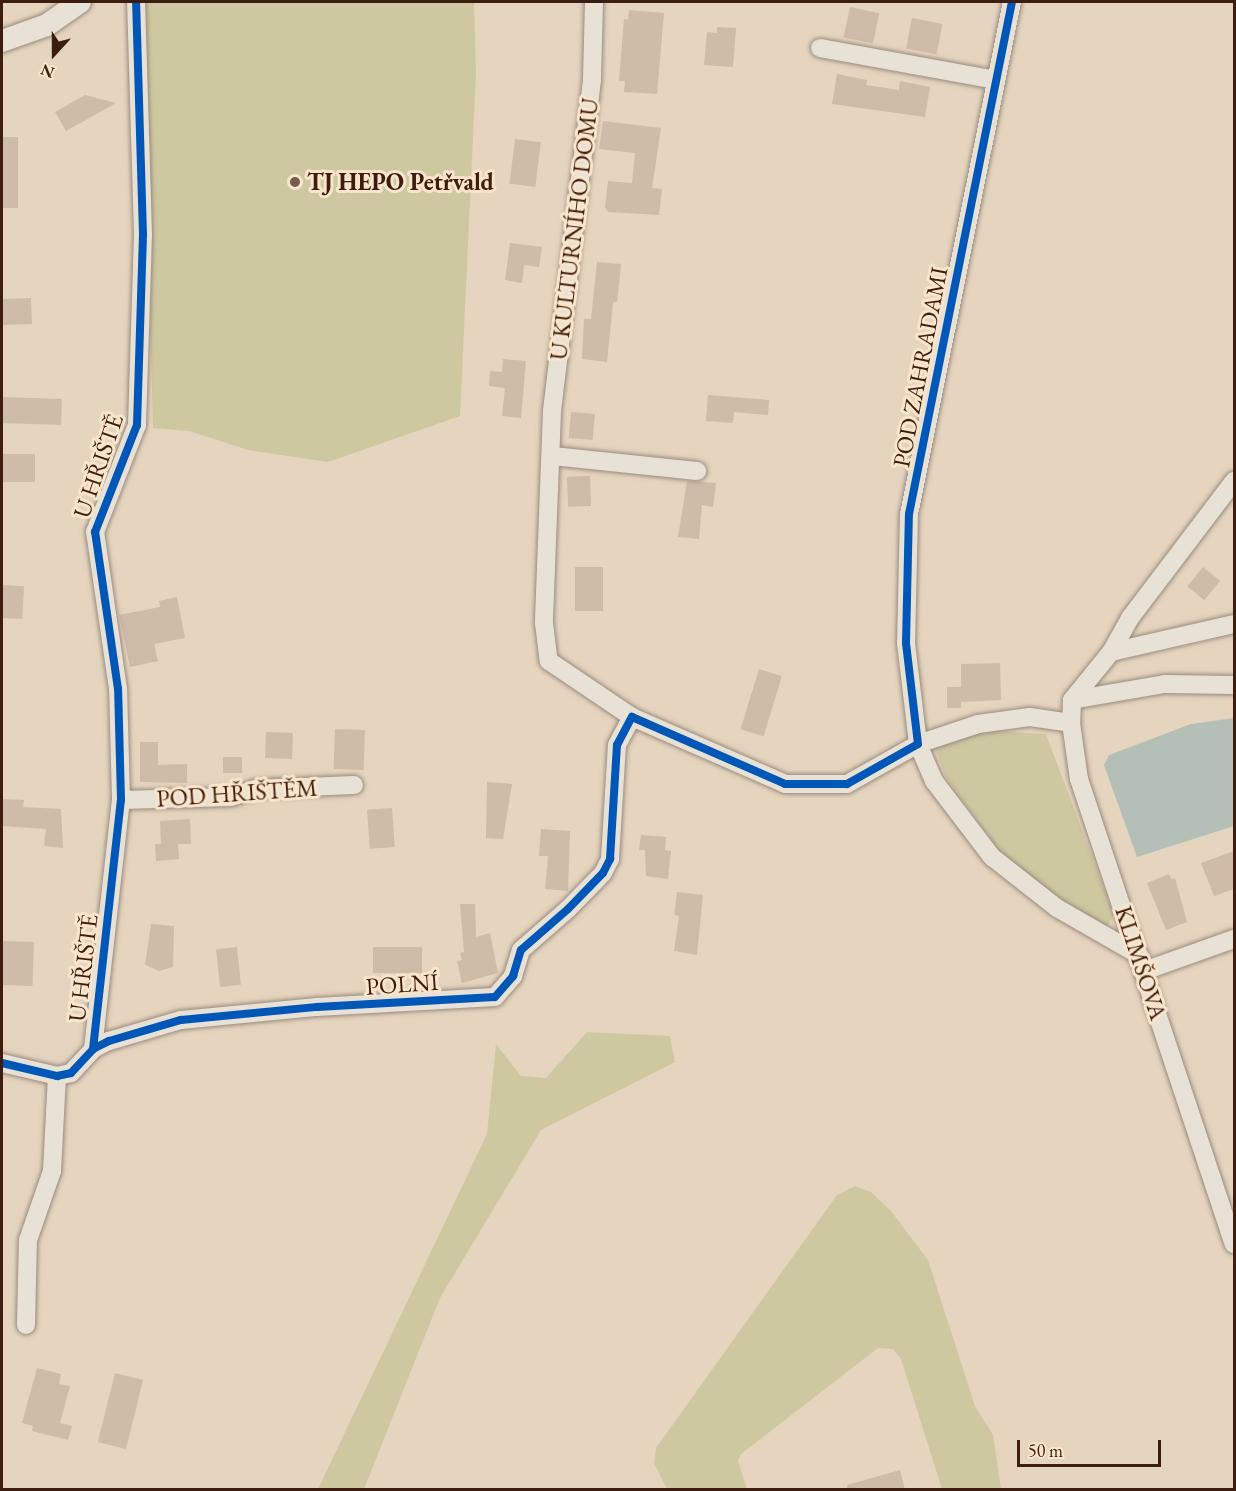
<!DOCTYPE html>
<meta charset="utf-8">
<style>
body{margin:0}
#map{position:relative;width:1236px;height:1491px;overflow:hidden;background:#e5d4be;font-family:"EB Garamond",serif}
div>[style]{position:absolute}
.green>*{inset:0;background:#cec8a1}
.water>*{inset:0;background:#b4c0b7}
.building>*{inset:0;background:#cebba8;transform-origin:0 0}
.roads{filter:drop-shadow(0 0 2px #998b7e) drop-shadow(0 0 2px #998b7e)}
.minor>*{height:18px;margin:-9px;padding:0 9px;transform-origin:9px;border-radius:9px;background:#e8e1d6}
.tertiary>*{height:22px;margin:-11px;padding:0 11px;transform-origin:11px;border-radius:11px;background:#e8e1d6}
.cycleway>*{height:8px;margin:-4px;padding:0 4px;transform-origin:4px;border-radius:4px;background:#0057b8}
.dots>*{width:16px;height:16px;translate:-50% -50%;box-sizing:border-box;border:3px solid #f8e5cb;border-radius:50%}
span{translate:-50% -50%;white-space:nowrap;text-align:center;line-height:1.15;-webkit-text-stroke:6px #f8e5cb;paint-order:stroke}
.poi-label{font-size:24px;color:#3d1d10;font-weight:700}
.left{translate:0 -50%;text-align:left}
.street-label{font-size:24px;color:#3d1d10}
.frame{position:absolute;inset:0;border:3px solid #3d1d10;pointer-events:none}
.north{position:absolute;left:24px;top:24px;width:60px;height:60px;-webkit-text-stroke:4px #f8e5cb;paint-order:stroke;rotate:201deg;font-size:16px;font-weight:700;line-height:24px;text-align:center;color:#3d1d10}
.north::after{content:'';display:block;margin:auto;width:21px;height:27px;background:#3d1d10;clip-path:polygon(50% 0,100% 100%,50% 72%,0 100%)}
.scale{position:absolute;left:1017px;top:1440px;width:144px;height:27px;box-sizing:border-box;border:3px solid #3d1d10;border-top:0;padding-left:8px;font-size:18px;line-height:21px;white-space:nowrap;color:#3d1d10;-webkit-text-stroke:4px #f8e5cb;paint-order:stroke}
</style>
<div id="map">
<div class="green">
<i style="clip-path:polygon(142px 2px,474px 2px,476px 73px,460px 416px,328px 462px,248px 450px,189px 431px,153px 428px)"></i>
<i style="clip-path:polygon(982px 730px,1046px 734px,1114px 915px,1106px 928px,1056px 897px,998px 849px,946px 777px,935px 748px)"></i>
<i style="clip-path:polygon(587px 1032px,670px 1036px,675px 1062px,541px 1130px,440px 1298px,364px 1489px,318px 1489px,487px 1134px,496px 1044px,521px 1076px,546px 1078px)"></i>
<i style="clip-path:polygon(855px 1186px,871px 1192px,891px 1211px,928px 1260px,975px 1406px,993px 1435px,1001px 1489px,942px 1489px,901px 1359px,893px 1349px,878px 1348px,741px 1454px,738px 1461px,747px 1489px,667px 1489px,654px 1463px,656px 1448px,837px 1195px)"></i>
</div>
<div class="water">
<i style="clip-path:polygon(1234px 718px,1234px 826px,1137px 857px,1104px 765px,1109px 755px,1191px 724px)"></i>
</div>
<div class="building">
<i style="left:850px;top:7px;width:30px;height:31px;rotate:12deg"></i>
<i style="clip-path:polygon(629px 10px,664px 13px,657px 94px,624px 92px,625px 81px,619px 81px,624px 19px,628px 20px)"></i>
<i style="left:912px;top:18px;width:31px;height:31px;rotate:11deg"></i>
<i style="clip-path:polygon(717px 27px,736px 28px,733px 67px,704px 65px,707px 32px,717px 33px)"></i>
<i style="clip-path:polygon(837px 74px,867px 80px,866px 85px,899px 90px,900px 81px,930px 87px,925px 117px,832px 104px)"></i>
<i style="clip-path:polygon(85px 95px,116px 103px,66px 131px,55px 112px)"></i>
<i style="clip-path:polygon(603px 121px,661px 128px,652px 188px,662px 189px,659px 215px,608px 212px,605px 207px,608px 181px,632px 183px,635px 153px,599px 149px)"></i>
<i style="left:2px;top:137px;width:16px;height:71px"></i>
<i style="left:515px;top:139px;width:26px;height:45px;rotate:7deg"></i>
<i style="clip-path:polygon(510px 243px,542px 247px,539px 267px,524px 265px,522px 283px,505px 280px)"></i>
<i style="clip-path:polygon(597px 262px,621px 264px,617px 302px,613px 302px,607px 362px,582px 359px,584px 319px,591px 319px)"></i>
<i style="left:31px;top:298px;width:26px;height:29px;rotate:88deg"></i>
<i style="clip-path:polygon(503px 359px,526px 361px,521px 418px,502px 416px,505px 388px,489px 386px,490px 371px,502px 372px)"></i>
<i style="clip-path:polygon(708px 395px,769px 400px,768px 415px,734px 412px,733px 423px,706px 421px)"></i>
<i style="left:2px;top:397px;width:60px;height:26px;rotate:2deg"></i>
<i style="left:571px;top:412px;width:24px;height:26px;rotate:5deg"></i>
<i style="left:2px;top:454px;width:33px;height:28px"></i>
<i style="left:590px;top:476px;width:30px;height:23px;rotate:88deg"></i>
<i style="clip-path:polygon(687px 481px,716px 483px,713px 507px,702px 505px,699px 539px,678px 537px)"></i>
<i style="left:575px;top:567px;width:28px;height:44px"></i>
<i style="left:1203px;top:567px;width:22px;height:25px;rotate:39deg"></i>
<i style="left:2px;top:585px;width:22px;height:33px;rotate:3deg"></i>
<i style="clip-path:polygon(177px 597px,185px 638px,154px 644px,158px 661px,130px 667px,119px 615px,160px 607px,159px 601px)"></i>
<i style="clip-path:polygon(1000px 663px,1001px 700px,961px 702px,961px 708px,947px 708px,947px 687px,961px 687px,961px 664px)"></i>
<i style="left:759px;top:669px;width:24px;height:63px;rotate:17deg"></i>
<i style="left:335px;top:729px;width:30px;height:40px;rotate:2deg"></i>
<i style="left:266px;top:732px;width:27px;height:26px;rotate:2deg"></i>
<i style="clip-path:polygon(140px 742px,158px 742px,158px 765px,187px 764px,187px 783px,140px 782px)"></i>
<i style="left:223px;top:757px;width:19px;height:16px"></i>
<i style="clip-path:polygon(487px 782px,512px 784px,503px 839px,486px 838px)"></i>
<i style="clip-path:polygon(2px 799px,24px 800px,23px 807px,61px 809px,63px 848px,44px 846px,46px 829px,2px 826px)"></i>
<i style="left:392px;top:808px;width:39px;height:25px;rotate:86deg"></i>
<i style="clip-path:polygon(190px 819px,191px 844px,178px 844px,179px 859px,156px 861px,155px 844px,161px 844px,160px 821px)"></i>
<i style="clip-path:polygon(541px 829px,570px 831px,568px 891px,545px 889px,548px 856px,539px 856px)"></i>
<i style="clip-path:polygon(641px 835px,666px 837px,665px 850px,671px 851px,668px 879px,646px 876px,645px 850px,639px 850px)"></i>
<i style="clip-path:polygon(1234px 851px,1234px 889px,1214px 896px,1201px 863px)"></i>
<i style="clip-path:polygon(1169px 874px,1171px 879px,1175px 878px,1187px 922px,1166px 930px,1147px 883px)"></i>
<i style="clip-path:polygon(677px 892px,703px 895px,697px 955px,674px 951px,679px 916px,674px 915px)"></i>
<i style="clip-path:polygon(460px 904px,475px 904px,476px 937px,490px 933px,498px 973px,462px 983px,457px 961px,462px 960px,460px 953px,464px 952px)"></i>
<i style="clip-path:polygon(151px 924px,174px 926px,173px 967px,159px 971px,145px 965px)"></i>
<i style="left:2px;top:941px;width:32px;height:44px;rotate:2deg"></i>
<i style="left:237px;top:947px;width:38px;height:21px;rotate:84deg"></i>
<i style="left:422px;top:947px;width:26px;height:49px;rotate:90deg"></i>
<i style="clip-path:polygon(37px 1368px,61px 1374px,59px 1384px,70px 1386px,60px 1423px,72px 1426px,68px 1440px,32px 1431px,33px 1426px,22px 1423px)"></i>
<i style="left:115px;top:1373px;width:29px;height:71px;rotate:14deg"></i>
<i style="clip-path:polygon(900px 1470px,905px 1490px,847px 1490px,847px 1485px)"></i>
</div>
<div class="roads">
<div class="minor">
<i style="left:594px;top:2px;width:78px;rotate:91.5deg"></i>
<i style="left:592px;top:80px;width:333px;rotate:96.9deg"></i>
<i style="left:552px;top:411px;width:212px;rotate:92.2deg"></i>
<i style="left:544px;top:623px;width:38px;rotate:83deg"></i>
<i style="left:549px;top:661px;width:100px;rotate:34deg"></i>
<i style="left:632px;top:717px;width:167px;rotate:23.6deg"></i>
<i style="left:785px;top:784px;width:62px"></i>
<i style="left:847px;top:784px;width:81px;rotate:-29.4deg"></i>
<i style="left:918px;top:744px;width:63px;rotate:-18.4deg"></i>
<i style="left:978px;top:724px;width:52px;rotate:-7.7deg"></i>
<i style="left:1030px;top:717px;width:41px;rotate:8.3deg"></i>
<i style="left:1012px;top:2px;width:522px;rotate:101.37deg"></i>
<i style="left:909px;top:514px;width:129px;rotate:91.3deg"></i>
<i style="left:906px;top:643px;width:102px;rotate:83.2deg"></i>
<i style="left:918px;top:744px;width:40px;rotate:66.6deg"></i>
<i style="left:934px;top:781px;width:96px;rotate:52.7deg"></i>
<i style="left:992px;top:857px;width:83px;rotate:38.1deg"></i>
<i style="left:1057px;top:908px;width:95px;rotate:29.8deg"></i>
<i style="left:820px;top:48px;width:179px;rotate:10.3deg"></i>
<i style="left:552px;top:456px;width:146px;rotate:5.9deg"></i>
<i style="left:1234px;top:481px;width:172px;rotate:127.2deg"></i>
<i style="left:1130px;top:618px;width:39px;rotate:119deg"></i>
<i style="left:1111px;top:652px;width:62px;rotate:129.1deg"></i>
<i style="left:1072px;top:700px;width:23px;rotate:92deg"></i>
<i style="left:1071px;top:723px;width:57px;rotate:81.9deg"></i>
<i style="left:1079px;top:779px;width:490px;rotate:71.6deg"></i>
<i style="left:1111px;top:652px;width:126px;rotate:-12.8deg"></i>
<i style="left:1072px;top:700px;width:94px;rotate:-9.8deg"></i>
<i style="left:1165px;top:684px;width:69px;rotate:0.8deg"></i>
<i style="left:121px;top:800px;width:110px;rotate:-1.6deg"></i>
<i style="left:231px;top:797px;width:25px;rotate:-18deg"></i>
<i style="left:255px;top:789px;width:99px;rotate:-2.3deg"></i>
<i style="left:1144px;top:971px;width:96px;rotate:-19.6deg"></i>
<i style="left:93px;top:1049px;width:251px;rotate:-83.6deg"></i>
<i style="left:121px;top:800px;width:111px;rotate:-91.5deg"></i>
<i style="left:118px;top:689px;width:159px;rotate:-98.3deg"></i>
<i style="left:95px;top:532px;width:115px;rotate:-68.6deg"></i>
<i style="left:137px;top:425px;width:190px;rotate:-88.2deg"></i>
<i style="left:143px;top:235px;width:233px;rotate:-91.7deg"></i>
<i style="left:2px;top:1063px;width:57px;rotate:13.3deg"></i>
<i style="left:57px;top:1076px;width:14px;rotate:-12deg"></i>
<i style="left:71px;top:1073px;width:33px;rotate:-47deg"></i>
<i style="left:93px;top:1049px;width:18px;rotate:-27deg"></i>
<i style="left:109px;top:1041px;width:75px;rotate:-16.3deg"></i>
<i style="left:181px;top:1020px;width:137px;rotate:-5.5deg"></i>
<i style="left:317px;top:1007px;width:178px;rotate:-3.2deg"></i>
<i style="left:495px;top:997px;width:28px;rotate:-49deg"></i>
<i style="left:513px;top:976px;width:27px;rotate:-73deg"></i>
<i style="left:521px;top:950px;width:62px;rotate:-41.1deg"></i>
<i style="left:568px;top:909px;width:50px;rotate:-45.8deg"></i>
<i style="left:603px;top:873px;width:16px;rotate:-63deg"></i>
<i style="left:610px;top:859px;width:114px;rotate:-86.5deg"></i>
<i style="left:617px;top:745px;width:32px;rotate:-62deg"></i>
<i style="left:26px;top:1325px;width:85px;rotate:-88.7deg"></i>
<i style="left:28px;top:1240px;width:73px;rotate:-70.8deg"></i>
<i style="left:52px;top:1171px;width:95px;rotate:-87deg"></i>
</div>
<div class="tertiary">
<i style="left:2px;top:41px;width:48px;rotate:-19.6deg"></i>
<i style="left:47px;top:25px;width:40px;rotate:-34.9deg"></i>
</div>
</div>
<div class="cycleway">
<i style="left:93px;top:1049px;width:251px;rotate:-83.6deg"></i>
<i style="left:121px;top:800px;width:111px;rotate:-91.5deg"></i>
<i style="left:118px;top:689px;width:159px;rotate:-98.3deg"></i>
<i style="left:95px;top:532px;width:115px;rotate:-68.6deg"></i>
<i style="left:137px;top:425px;width:190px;rotate:-88.2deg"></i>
<i style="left:143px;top:235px;width:233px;rotate:-91.7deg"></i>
<i style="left:2px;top:1063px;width:57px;rotate:13.3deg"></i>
<i style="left:57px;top:1076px;width:14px;rotate:-12deg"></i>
<i style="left:71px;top:1073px;width:33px;rotate:-47deg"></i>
<i style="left:93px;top:1049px;width:18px;rotate:-27deg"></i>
<i style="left:109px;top:1041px;width:75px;rotate:-16.3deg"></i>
<i style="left:181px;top:1020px;width:137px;rotate:-5.5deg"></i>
<i style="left:317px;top:1007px;width:178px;rotate:-3.2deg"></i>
<i style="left:495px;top:997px;width:28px;rotate:-49deg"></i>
<i style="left:513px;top:976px;width:27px;rotate:-73deg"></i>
<i style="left:521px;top:950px;width:62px;rotate:-41.1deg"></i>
<i style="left:568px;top:909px;width:50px;rotate:-45.8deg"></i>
<i style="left:603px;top:873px;width:16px;rotate:-63deg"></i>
<i style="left:610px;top:859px;width:114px;rotate:-86.5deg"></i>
<i style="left:617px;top:745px;width:32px;rotate:-62deg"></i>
<i style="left:632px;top:717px;width:167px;rotate:23.6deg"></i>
<i style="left:785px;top:784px;width:62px"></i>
<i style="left:847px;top:784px;width:81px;rotate:-29.4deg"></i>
<i style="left:918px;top:744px;width:102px;rotate:-96.8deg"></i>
<i style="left:906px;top:643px;width:129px;rotate:-88.7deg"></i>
<i style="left:909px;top:514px;width:522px;rotate:-78.63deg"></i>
</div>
<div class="dots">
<i style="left:295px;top:182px;background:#785d4d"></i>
</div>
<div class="poi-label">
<span class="left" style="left:307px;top:182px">TJ HEPO Petřvald</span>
</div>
<div class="street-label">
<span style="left:574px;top:229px;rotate:-83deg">U KULTURNÍHO DOMU</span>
<span style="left:920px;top:367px;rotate:-79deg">POD ZAHRADAMI</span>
<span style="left:98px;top:466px;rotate:-71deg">U HŘIŠTĚ</span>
<span style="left:237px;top:793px;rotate:-4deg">POD HŘIŠTĚM</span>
<span style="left:1141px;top:963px;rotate:72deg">KLIMŠOVA</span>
<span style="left:83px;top:968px;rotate:-83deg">U HŘIŠTĚ</span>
<span style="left:402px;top:984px;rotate:-4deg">POLNÍ</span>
</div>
<div class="frame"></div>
<div class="north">N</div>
<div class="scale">50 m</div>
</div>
